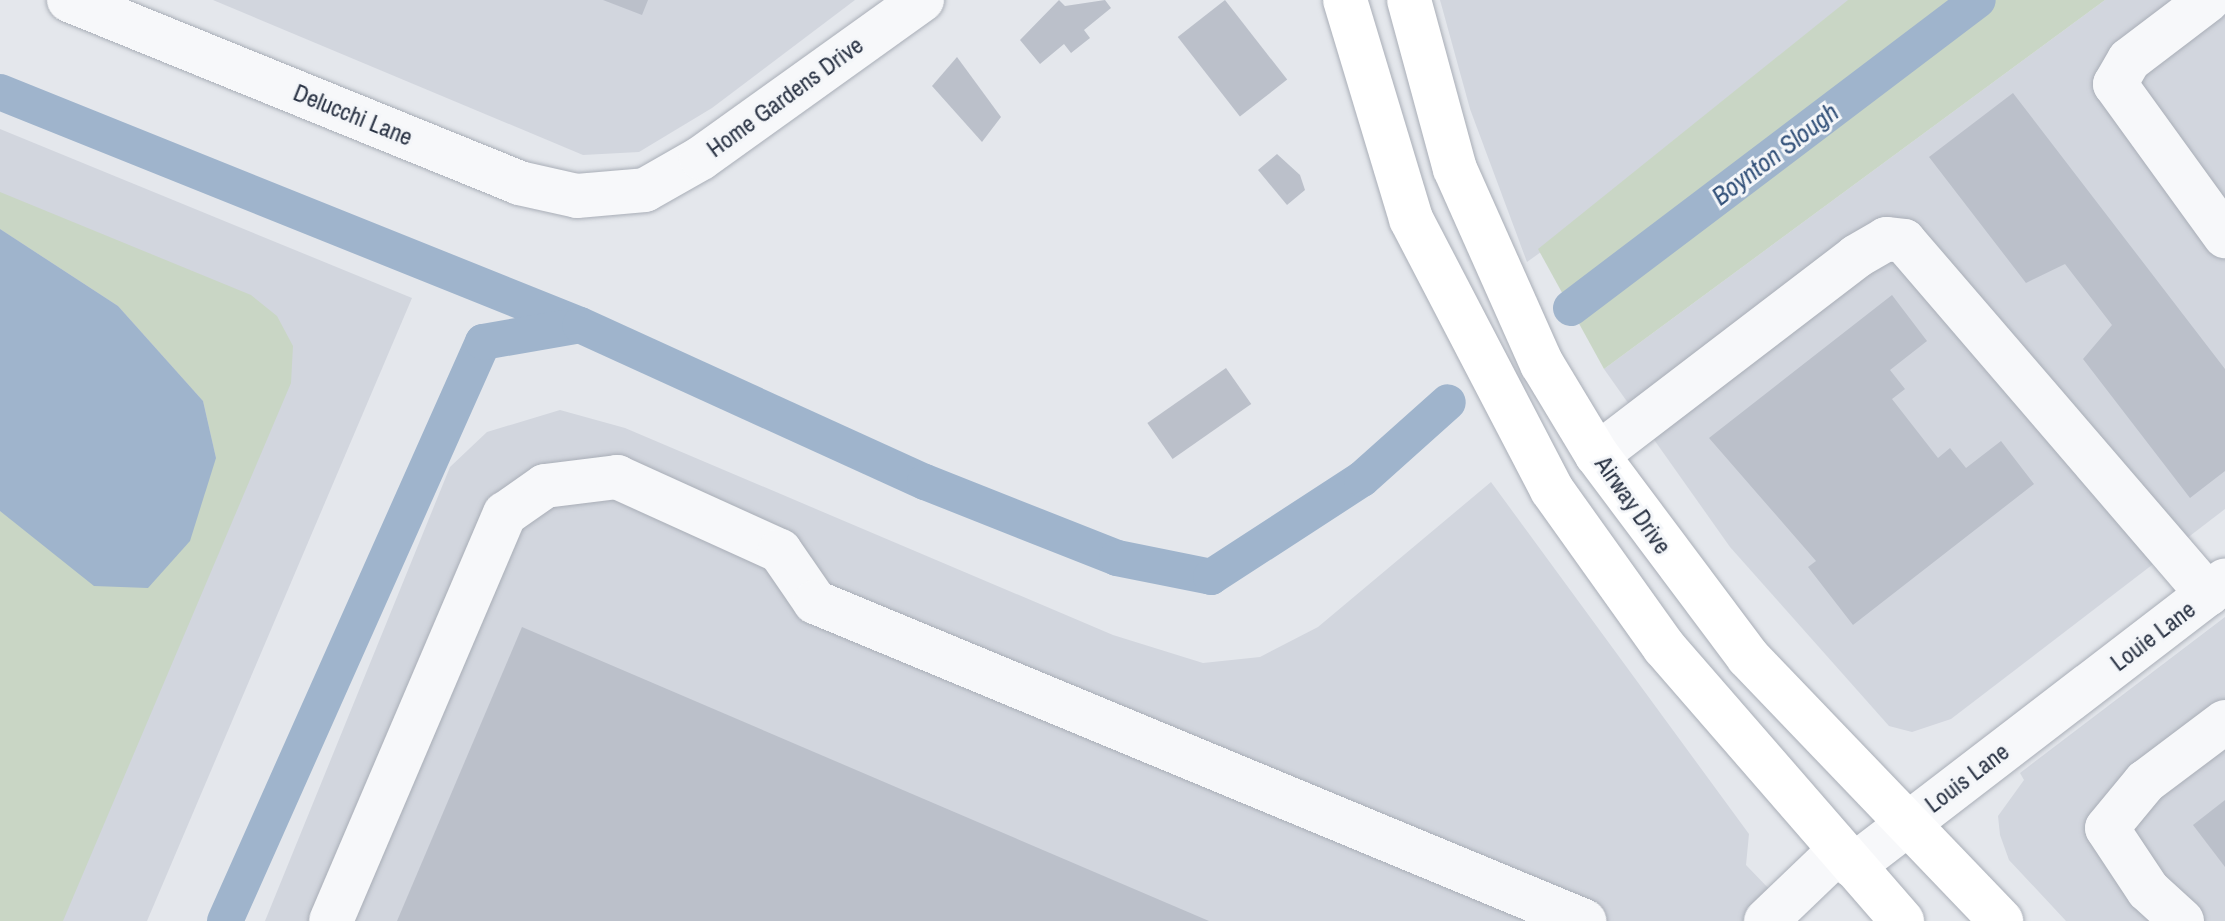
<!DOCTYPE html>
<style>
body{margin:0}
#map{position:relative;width:2225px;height:921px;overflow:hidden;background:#e4e7ec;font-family:"Archivo Narrow",sans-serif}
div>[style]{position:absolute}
.built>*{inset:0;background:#d2d6de}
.green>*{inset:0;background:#c9d6c5}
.water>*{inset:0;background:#9fb4cc}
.canal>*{height:36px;margin:-18px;padding:0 18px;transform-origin:18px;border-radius:18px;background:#9fb4cc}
.building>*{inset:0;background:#bbc0ca;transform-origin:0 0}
.roads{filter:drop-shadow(0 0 2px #a9aeb7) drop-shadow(0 0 2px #a9aeb7)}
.minor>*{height:44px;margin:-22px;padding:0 22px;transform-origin:22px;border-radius:22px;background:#f7f8fa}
.major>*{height:44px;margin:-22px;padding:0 22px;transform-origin:22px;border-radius:22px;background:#fff}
span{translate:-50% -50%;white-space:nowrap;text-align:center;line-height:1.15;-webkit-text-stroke:6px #f4f6f9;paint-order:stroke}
.street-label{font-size:24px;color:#2b3445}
.water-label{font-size:26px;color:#34527a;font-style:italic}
</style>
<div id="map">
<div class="built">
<i style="clip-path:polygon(213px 0,855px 0,712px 108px,639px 152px,583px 155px)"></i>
<i style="clip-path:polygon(1440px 0,1892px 0,1527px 262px,1470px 109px)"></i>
<i style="clip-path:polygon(2105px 0,2225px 0,2225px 509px,1951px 719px,1912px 732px,1889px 726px,1730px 547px,1604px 369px)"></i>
<i style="clip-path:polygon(0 129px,412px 298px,147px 921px,0 921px)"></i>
<i style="clip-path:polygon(560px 410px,625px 428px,1113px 635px,1203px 663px,1260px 657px,1318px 627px,1491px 482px,1749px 834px,1746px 865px,1800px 921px,265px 921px,450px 467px,487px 432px)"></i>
<i style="clip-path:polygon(2225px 617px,2225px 921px,2066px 921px,2009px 860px,2000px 835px,1998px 816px,2024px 780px,2020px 773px)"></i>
</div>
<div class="green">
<i style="clip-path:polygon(1848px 0,2105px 0,1604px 369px,1538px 249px)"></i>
<i style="clip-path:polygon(0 192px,251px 295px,277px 316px,293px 346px,291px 383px,63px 921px,0 921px,0 511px,16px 518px,216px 458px,203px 401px,118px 306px,0 229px)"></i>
</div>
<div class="water">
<i style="clip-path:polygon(0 229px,118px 306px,203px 401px,216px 458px,190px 541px,148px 588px,94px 586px,0 511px)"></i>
</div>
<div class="canal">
<i style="left:0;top:92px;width:625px;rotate:21.89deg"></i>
<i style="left:1571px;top:308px;width:510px;rotate:-37.12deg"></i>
<i style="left:225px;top:921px;width:634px;rotate:-65.98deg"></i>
<i style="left:483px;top:342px;width:98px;rotate:-9.9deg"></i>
<i style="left:580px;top:325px;width:379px;rotate:24.5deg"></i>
<i style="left:925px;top:482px;width:206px;rotate:21.6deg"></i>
<i style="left:1117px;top:558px;width:96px;rotate:11.4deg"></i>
<i style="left:1211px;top:577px;width:180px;rotate:-33deg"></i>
<i style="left:1362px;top:479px;width:115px;rotate:-41.8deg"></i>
</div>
<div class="building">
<i style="clip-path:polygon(603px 0,648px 0,642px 15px)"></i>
<i style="clip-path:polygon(1059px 0,1065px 6px,1105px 0,1111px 8px,1084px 30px,1090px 38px,1071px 53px,1064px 44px,1040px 64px,1020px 40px)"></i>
<i style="left:1225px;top:0;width:101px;height:60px;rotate:52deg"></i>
<i style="clip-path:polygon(957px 57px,1001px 117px,982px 142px,932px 86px)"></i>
<i style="clip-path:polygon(2013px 93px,2225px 369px,2225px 471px,2190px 498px,2083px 359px,2112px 325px,2065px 264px,2026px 283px,1929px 157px)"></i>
<i style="clip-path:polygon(1277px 154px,1300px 175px,1305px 190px,1287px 205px,1258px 170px)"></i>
<i style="clip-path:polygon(1892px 295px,1927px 341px,1890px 370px,1905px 389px,1892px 399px,1938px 458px,1950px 448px,1966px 468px,2001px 441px,2034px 484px,1853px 625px,1808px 567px,1816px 561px,1709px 438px)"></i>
<i style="left:1226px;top:368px;width:44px;height:96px;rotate:55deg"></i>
<i style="clip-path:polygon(522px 627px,1209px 921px,397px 921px)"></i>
<i style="clip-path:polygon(2225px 800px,2225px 867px,2193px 825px)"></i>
</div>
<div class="roads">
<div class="minor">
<i style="left:69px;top:0;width:486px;rotate:22.1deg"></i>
<i style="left:519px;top:183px;width:59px;rotate:12.6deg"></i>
<i style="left:577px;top:196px;width:68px;rotate:-5deg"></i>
<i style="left:645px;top:190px;width:64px;rotate:-29.7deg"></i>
<i style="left:701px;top:158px;width:272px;rotate:-35.6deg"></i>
<i style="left:2208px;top:0;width:99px;rotate:142.8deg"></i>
<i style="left:2129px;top:60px;width:28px;rotate:120deg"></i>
<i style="left:2115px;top:84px;width:188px;rotate:54.1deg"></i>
<i style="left:1597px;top:455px;width:327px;rotate:-37.4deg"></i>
<i style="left:1857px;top:256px;width:34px;rotate:-30deg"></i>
<i style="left:1886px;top:239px;width:18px;rotate:6deg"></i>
<i style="left:1904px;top:241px;width:466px;rotate:49.3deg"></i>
<i style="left:1853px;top:866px;width:469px;rotate:-37.5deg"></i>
<i style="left:331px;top:921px;width:443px;rotate:-66.9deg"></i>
<i style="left:505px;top:514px;width:49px;rotate:-35deg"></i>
<i style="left:545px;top:486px;width:73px;rotate:-7.1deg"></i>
<i style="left:617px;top:477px;width:179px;rotate:24.4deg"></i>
<i style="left:780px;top:551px;width:62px;rotate:55.5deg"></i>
<i style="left:815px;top:602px;width:833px;rotate:22.53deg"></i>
<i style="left:1766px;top:921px;width:101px;rotate:-43.8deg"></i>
<i style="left:2182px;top:921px;width:46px;rotate:-137.6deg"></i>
<i style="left:2148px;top:890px;width:74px;rotate:-123.5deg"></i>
<i style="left:2107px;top:828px;width:60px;rotate:-50.4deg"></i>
<i style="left:2145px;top:782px;width:100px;rotate:-36.9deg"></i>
</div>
<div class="major">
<i style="left:1345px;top:0;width:229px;rotate:73.2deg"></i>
<i style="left:1411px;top:219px;width:305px;rotate:62.5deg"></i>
<i style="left:1552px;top:490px;width:193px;rotate:54.5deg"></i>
<i style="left:1664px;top:647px;width:363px;rotate:49deg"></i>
<i style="left:1409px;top:0;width:175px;rotate:74.8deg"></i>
<i style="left:1455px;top:169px;width:214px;rotate:66deg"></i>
<i style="left:1542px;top:364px;width:106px;rotate:58.9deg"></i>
<i style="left:1597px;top:455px;width:252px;rotate:53.2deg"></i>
<i style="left:1748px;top:657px;width:366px;rotate:46.2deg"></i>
</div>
</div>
<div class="street-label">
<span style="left:785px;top:97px;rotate:-36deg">Home Gardens Drive</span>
<span style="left:353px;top:115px;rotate:22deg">Delucchi Lane</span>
<span style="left:1633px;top:505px;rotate:55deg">Airway Drive</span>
<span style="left:2153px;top:636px;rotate:-37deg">Louie Lane</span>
<span style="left:1967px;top:778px;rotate:-37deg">Louis Lane</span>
</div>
<div class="water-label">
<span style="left:1775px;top:154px;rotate:-37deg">Boynton Slough</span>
</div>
</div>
